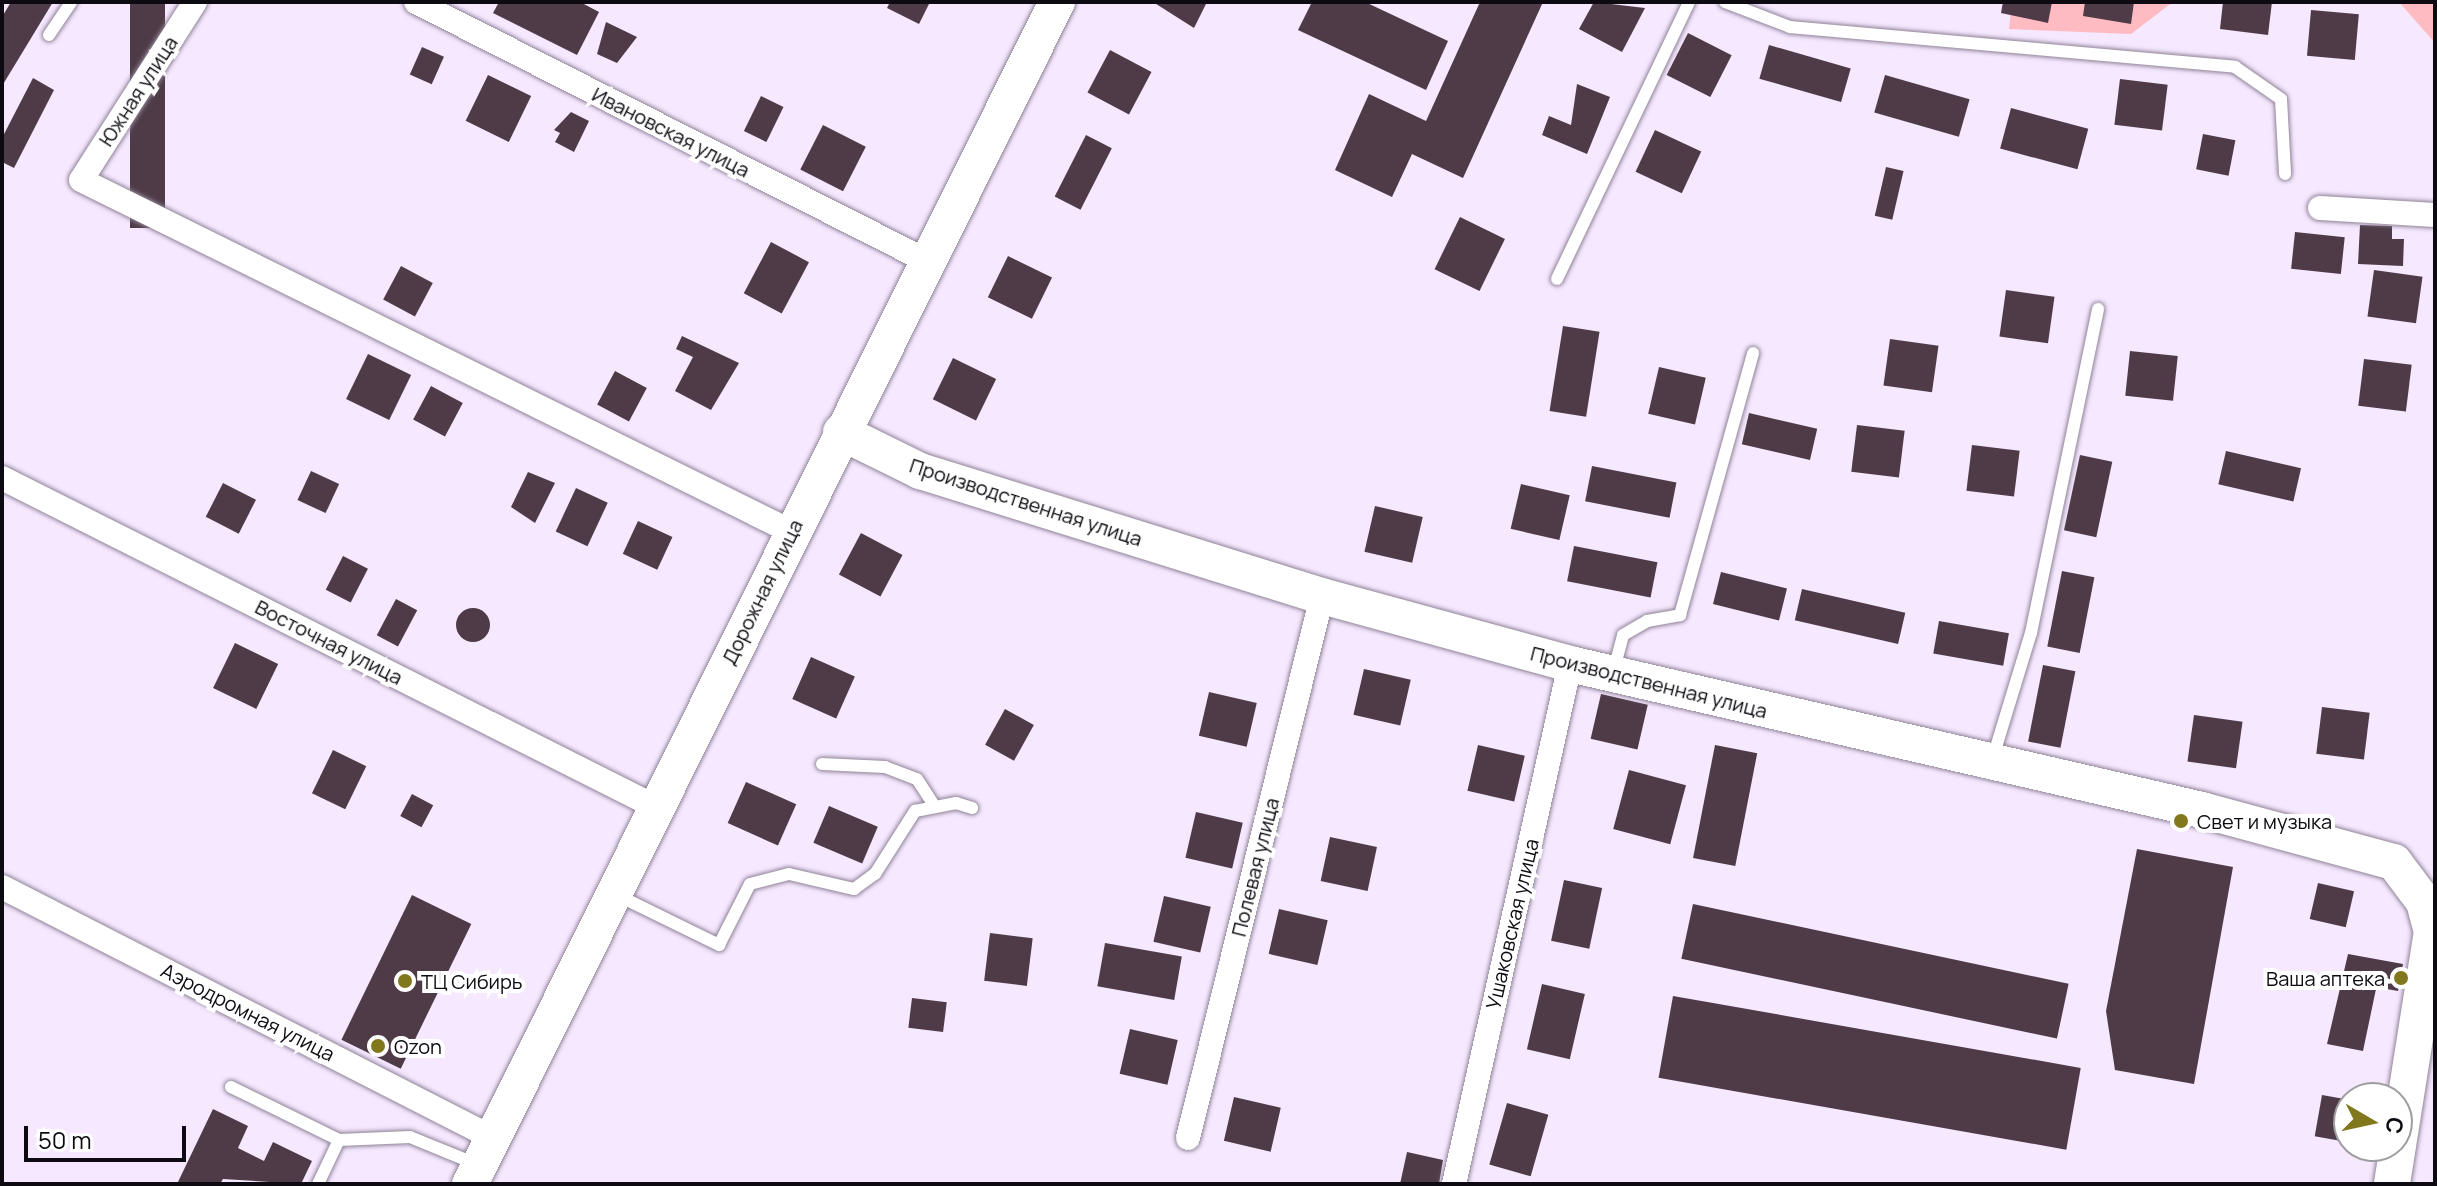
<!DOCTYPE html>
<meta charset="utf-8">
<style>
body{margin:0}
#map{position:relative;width:2437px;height:1186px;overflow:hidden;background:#f5e8ff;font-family:Manrope,sans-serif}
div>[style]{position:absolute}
.green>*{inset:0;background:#febbc2}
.building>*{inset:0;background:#4e3b47;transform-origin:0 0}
.round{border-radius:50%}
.roads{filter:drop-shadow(0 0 2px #8f8397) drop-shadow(0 0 2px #8f8397)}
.lane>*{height:12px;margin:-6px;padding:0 6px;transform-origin:6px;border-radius:6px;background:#fff}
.street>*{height:24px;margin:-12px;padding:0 12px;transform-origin:12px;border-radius:12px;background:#fff}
.secondary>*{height:36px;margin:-18px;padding:0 18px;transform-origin:18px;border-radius:18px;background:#fff}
.dots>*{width:22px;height:22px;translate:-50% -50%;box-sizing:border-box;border:4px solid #fff;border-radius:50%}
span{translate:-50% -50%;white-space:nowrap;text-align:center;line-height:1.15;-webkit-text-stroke:8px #fff;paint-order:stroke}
.street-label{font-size:20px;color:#0e0a11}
.poi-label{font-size:20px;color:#0e0a11}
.left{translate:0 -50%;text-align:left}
.right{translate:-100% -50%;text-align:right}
.frame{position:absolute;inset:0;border:4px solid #0e0a11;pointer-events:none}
.north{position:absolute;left:2333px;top:1082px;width:80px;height:80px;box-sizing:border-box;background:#fff;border:2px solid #9f9da0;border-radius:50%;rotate:99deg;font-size:22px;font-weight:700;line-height:32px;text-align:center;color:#0e0a11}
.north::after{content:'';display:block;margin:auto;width:28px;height:36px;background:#81781d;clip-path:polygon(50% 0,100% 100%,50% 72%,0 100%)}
.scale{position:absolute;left:24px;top:1126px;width:162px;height:36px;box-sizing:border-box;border:4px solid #0e0a11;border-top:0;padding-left:10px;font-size:24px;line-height:28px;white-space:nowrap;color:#0e0a11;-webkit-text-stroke:6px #fff;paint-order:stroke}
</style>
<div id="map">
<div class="green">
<i style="clip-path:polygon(2012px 2px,2173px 2px,2131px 34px,2009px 29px)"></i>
<i style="clip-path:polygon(2399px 2px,2435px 2px,2435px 43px)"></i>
</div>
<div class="building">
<i style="clip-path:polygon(11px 2px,53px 2px,2px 86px,2px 17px)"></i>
<i style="left:130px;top:2px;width:35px;height:226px"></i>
<i style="clip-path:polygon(499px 2px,580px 2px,599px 12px,577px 55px,493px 13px)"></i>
<i style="clip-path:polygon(890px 2px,930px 2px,919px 24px,887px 8px)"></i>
<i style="clip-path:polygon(1153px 2px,1207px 2px,1194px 28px)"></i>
<i style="clip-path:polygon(1312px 2px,1365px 2px,1448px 41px,1426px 90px,1298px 30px)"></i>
<i style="clip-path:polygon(1480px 2px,1543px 2px,1463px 178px,1412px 154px,1392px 197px,1335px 170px,1369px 94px,1426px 121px)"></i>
<i style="clip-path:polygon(1594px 2px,1645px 8px,1622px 52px,1579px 29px)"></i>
<i style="clip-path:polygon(2003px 2px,2052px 2px,2048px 23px,2001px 13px)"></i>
<i style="clip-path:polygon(2085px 2px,2134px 2px,2131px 24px,2083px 16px)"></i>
<i style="clip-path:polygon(2223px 2px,2272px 2px,2268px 35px,2220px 29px)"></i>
<i style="left:2311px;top:10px;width:48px;height:46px;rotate:5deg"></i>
<i style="clip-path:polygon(606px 22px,637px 37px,617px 63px,597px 54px)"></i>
<i style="left:1688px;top:33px;width:49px;height:47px;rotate:27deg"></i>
<i style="left:1769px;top:45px;width:85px;height:35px;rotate:16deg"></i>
<i style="left:422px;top:47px;width:24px;height:30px;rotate:24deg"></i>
<i style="left:1110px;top:50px;width:47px;height:48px;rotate:28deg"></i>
<i style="left:488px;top:75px;width:48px;height:51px;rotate:26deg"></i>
<i style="left:1885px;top:75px;width:88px;height:39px;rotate:16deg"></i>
<i style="clip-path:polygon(33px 78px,54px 90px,14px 168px,2px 162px,2px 138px)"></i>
<i style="left:2120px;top:79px;width:48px;height:46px;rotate:7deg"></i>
<i style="clip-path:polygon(1577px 84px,1610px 97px,1587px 154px,1542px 135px,1549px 116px,1571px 125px)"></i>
<i style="left:761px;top:96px;width:25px;height:39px;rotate:26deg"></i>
<i style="left:2011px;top:108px;width:80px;height:42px;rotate:15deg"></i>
<i style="clip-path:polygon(571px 112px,589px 121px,574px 152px,555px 142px,560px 133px,554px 130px)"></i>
<i style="left:823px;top:125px;width:48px;height:50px;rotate:27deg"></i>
<i style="left:1655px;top:130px;width:51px;height:46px;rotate:25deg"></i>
<i style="left:2203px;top:134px;width:33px;height:36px;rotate:11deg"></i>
<i style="left:1086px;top:135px;width:29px;height:69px;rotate:27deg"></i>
<i style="left:1886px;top:167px;width:18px;height:50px;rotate:13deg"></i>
<i style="left:1460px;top:217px;width:50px;height:58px;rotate:26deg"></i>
<i style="clip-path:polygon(2360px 225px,2392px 226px,2392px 239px,2404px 239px,2403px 266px,2358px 264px)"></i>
<i style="left:2295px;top:232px;width:50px;height:37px;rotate:6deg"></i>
<i style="left:771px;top:242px;width:43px;height:58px;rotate:28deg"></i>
<i style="left:1008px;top:256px;width:49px;height:46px;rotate:26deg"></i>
<i style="left:401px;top:266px;width:36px;height:38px;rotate:28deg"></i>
<i style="left:2374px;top:270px;width:49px;height:47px;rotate:8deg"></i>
<i style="left:2006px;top:290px;width:49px;height:47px;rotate:8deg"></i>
<i style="left:1563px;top:326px;width:37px;height:86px;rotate:9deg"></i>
<i style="clip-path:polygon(682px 336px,739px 363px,711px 410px,675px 391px,693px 357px,676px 349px)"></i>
<i style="left:1890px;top:339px;width:49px;height:47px;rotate:8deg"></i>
<i style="left:2130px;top:351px;width:48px;height:45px;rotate:6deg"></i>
<i style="left:368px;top:354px;width:48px;height:50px;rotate:26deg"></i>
<i style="left:953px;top:358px;width:48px;height:46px;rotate:26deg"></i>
<i style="left:2364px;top:359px;width:48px;height:47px;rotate:7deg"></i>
<i style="left:1659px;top:367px;width:48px;height:48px;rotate:13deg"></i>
<i style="left:615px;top:371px;width:36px;height:38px;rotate:28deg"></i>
<i style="left:431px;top:386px;width:36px;height:38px;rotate:28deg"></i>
<i style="left:1749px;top:413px;width:70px;height:32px;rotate:13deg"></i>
<i style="left:1857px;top:425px;width:48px;height:47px;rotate:7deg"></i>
<i style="left:1972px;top:445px;width:48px;height:46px;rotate:7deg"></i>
<i style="left:2226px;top:451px;width:77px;height:34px;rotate:13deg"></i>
<i style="left:2080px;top:455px;width:33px;height:77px;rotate:12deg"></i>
<i style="left:1592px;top:466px;width:86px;height:36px;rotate:11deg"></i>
<i style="left:311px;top:471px;width:31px;height:32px;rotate:25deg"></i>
<i style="clip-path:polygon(528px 472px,555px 483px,535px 523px,511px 507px)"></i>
<i style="left:223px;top:483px;width:37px;height:38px;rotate:27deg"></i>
<i style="left:1521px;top:484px;width:50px;height:46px;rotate:13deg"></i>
<i style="left:576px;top:488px;width:35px;height:48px;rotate:25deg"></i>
<i style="left:1375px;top:506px;width:49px;height:47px;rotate:13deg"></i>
<i style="left:638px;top:521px;width:38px;height:36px;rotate:25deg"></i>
<i style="left:861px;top:533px;width:47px;height:47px;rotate:28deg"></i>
<i style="left:1574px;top:546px;width:85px;height:36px;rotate:11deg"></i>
<i style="left:343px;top:556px;width:28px;height:38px;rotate:27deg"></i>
<i style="left:2062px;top:571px;width:33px;height:77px;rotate:11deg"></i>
<i style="left:1721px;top:572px;width:68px;height:33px;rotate:14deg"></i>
<i style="left:1802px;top:589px;width:106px;height:32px;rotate:13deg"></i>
<i style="left:396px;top:599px;width:24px;height:41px;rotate:28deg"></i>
<i class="round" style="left:456px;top:608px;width:34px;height:34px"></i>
<i style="left:1939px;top:621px;width:71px;height:33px;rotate:10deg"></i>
<i style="left:235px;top:643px;width:48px;height:50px;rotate:26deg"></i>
<i style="left:811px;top:657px;width:48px;height:46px;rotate:24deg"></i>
<i style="left:2043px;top:665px;width:33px;height:78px;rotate:11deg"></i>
<i style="left:1364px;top:669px;width:48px;height:47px;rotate:13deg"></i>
<i style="left:1209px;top:692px;width:49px;height:45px;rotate:13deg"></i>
<i style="left:1601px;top:694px;width:48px;height:46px;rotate:13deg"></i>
<i style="left:2322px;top:707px;width:48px;height:47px;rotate:7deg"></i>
<i style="left:1005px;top:709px;width:33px;height:41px;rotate:29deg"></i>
<i style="left:2194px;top:715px;width:49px;height:47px;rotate:8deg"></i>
<i style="left:1478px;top:745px;width:48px;height:47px;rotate:13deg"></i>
<i style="left:1715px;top:745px;width:43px;height:115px;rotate:11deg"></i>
<i style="left:333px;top:750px;width:37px;height:48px;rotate:26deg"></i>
<i style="left:1629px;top:770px;width:59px;height:61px;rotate:15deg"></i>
<i style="left:746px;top:782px;width:55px;height:45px;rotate:24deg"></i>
<i style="left:412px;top:794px;width:24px;height:25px;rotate:28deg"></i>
<i style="left:829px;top:806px;width:53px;height:40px;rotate:23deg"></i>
<i style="left:1196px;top:812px;width:48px;height:47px;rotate:13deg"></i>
<i style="left:1330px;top:837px;width:48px;height:45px;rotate:12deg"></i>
<i style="clip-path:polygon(2137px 849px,2233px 867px,2194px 1084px,2115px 1070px,2106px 1011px)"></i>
<i style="left:1564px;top:880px;width:39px;height:62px;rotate:12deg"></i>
<i style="left:2318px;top:883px;width:37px;height:37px;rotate:13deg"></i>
<i style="left:412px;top:895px;width:66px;height:161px;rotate:26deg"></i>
<i style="left:1164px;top:896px;width:48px;height:47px;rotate:13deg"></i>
<i style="left:1693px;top:904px;width:384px;height:56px;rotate:12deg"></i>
<i style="left:1279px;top:909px;width:50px;height:46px;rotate:13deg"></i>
<i style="left:990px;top:933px;width:43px;height:48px;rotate:7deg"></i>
<i style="left:1105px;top:943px;width:78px;height:44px;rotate:10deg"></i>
<i style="clip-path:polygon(2348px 954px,2403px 964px,2398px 991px,2364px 985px,2376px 989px,2363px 1051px,2327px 1044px)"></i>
<i style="left:1542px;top:984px;width:44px;height:67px;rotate:13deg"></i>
<i style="left:1673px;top:996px;width:414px;height:83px;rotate:10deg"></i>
<i style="left:912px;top:998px;width:35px;height:30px;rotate:7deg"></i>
<i style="left:1130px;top:1029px;width:49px;height:46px;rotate:13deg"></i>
<i style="left:2322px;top:1095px;width:27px;height:42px;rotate:10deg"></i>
<i style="left:1234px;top:1097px;width:48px;height:45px;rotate:13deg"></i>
<i style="left:1507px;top:1103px;width:43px;height:64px;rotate:16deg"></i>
<i style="clip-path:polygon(213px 1109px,248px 1126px,238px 1148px,264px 1161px,273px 1142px,312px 1161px,301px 1184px,223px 1179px,220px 1184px,177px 1184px)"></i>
<i style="clip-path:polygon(1407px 1152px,1443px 1160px,1439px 1184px,1400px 1184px)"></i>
</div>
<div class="roads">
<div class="lane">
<i style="left:1725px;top:2px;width:70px;rotate:21deg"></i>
<i style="left:1790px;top:27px;width:447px;rotate:5.1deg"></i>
<i style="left:2235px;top:67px;width:56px;rotate:34.8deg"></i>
<i style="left:2281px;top:99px;width:75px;rotate:86.9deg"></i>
<i style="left:49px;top:35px;width:40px;rotate:-56deg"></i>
<i style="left:1557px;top:279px;width:307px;rotate:-64.5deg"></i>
<i style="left:1614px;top:669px;width:35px;rotate:-75deg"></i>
<i style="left:1623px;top:635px;width:28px;rotate:-30deg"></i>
<i style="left:1647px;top:621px;width:34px;rotate:-10deg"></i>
<i style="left:1680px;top:615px;width:272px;rotate:-74.4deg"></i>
<i style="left:1993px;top:757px;width:130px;rotate:-73deg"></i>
<i style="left:2031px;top:633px;width:331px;rotate:-78.3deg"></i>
<i style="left:822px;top:764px;width:63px;rotate:2.7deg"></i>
<i style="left:885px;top:767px;width:34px;rotate:21deg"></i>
<i style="left:917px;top:779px;width:30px;rotate:57deg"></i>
<i style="left:617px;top:895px;width:114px;rotate:26.1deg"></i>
<i style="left:719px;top:945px;width:68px;rotate:-63.1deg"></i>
<i style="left:750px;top:884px;width:40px;rotate:-14.4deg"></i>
<i style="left:789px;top:874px;width:67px;rotate:13deg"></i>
<i style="left:854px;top:889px;width:26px;rotate:-36deg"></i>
<i style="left:875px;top:874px;width:75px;rotate:-57.6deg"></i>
<i style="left:915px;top:811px;width:42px;rotate:-11deg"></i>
<i style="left:956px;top:803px;width:17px;rotate:17deg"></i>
<i style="left:231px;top:1087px;width:120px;rotate:26.1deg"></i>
<i style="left:339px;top:1140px;width:71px;rotate:-2.4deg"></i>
<i style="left:410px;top:1137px;width:71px;rotate:22.2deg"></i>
<i style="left:318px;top:1184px;width:49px;rotate:-64.5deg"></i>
</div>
<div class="street">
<i style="left:195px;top:2px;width:211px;rotate:122.6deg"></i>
<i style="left:81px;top:180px;width:793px;rotate:26.34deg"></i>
<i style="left:416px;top:2px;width:573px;rotate:26.88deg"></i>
<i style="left:2320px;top:208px;width:115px;rotate:3.5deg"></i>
<i style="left:2px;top:478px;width:732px;rotate:26.71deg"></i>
<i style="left:2px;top:887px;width:551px;rotate:27.08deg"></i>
<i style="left:1188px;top:1138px;width:558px;rotate:-76.11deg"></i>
<i style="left:1454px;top:1184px;width:533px;rotate:-77.42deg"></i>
</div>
<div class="secondary">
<i style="left:841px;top:432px;width:88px;rotate:26.3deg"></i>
<i style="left:920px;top:471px;width:421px;rotate:17.3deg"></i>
<i style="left:1322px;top:596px;width:257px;rotate:15.3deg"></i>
<i style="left:1570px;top:664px;width:649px;rotate:13.01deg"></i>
<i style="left:2202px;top:810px;width:199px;rotate:15.2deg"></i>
<i style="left:2394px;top:862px;width:50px;rotate:53.1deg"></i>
<i style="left:2424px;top:902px;width:30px;rotate:75deg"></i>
<i style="left:2432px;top:931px;width:256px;rotate:99deg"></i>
<i style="left:470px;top:1184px;width:1320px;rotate:-63.59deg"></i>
</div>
</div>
<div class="dots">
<i style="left:2181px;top:821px;background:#81781d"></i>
<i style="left:2401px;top:978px;background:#81781d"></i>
<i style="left:405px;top:981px;background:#81781d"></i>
<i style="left:378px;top:1046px;background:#81781d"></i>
</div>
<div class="street-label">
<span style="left:138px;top:91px;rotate:-57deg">Южная улица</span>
<span style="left:671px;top:132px;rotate:27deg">Ивановская улица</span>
<span style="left:1026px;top:502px;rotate:18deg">Производственная улица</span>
<span style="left:762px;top:592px;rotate:-64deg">Дорожная улица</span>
<span style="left:329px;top:642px;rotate:27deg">Восточная улица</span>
<span style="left:1649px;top:682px;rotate:14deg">Производственная улица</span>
<span style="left:1255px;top:867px;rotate:-76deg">Полевая улица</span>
<span style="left:1512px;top:924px;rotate:-77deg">Ушаковская улица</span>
<span style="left:248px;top:1012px;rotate:27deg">Аэродромная улица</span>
</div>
<div class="poi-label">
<span class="left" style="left:2197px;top:821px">Свет и музыка</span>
<span class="right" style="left:2385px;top:978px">Ваша аптека</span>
<span class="left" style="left:421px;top:981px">ТЦ Сибирь</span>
<span class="left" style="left:394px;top:1046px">Ozon</span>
</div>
<div class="frame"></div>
<div class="north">С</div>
<div class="scale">50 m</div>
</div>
